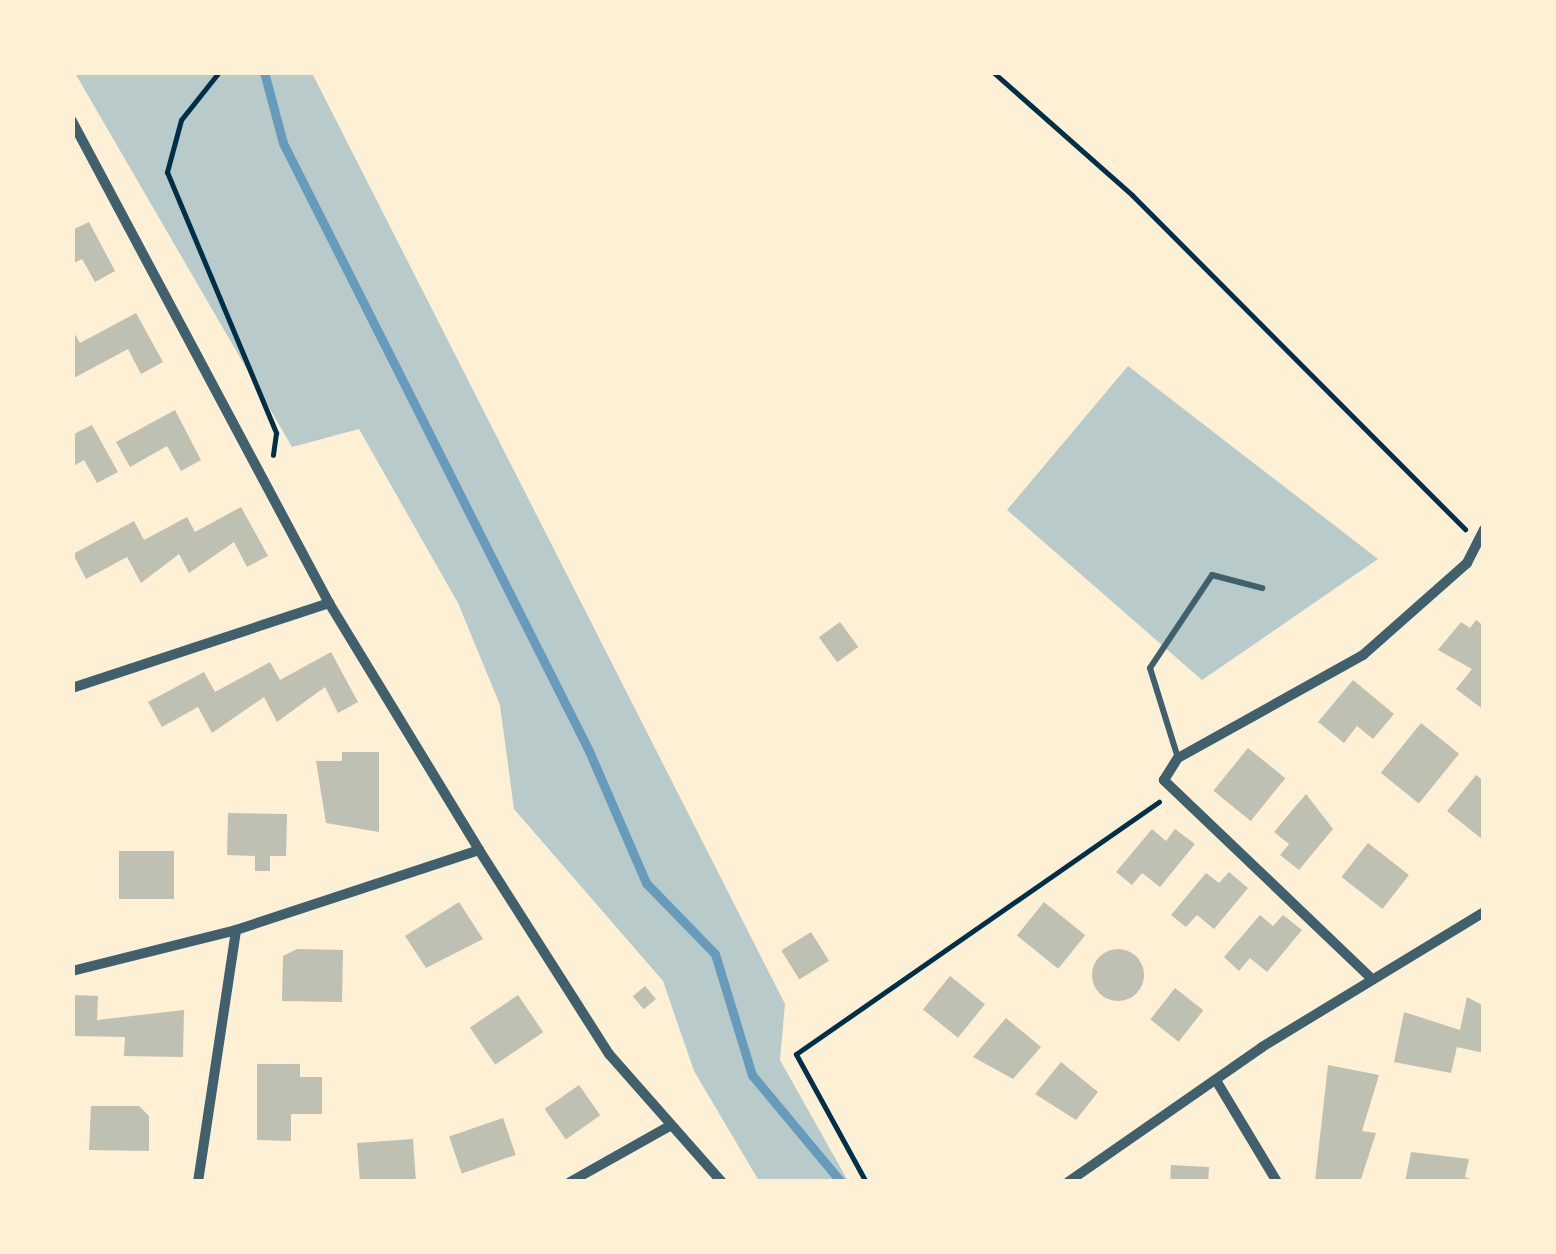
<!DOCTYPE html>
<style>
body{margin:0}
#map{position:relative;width:1556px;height:1254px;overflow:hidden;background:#fdf0d5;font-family:Montserrat,sans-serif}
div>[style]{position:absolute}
.green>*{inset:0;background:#b9caca}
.stream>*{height:9px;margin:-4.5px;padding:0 4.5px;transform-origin:4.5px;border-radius:4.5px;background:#669bbc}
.building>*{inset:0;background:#bec0b2;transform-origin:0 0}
.round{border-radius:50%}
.path>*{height:5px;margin:-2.5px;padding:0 2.5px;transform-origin:2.5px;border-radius:2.5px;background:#003049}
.service>*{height:6px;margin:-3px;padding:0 3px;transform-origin:3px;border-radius:3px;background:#3f606c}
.minor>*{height:10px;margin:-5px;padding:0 5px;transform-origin:5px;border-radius:5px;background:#3f606c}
span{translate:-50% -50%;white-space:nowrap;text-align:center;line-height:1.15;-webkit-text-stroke:8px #fdf0d5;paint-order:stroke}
.frame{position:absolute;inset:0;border:75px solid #fdf0d5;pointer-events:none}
</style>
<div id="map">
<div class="green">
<i style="clip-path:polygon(75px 73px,312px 73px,785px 1004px,780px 1060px,848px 1181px,759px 1181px,694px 1071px,663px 981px,514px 809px,500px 705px,458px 603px,359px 429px,292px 447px)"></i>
<i style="clip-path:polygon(1128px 366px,1378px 559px,1202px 680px,1007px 510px)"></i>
</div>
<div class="stream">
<i style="left:264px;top:72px;width:73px;rotate:75deg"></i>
<i style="left:283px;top:143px;width:681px;rotate:63.28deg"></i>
<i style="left:589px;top:751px;width:144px;rotate:66.6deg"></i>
<i style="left:646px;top:883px;width:99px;rotate:45.8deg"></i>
<i style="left:715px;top:954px;width:127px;rotate:73deg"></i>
<i style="left:752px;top:1075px;width:139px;rotate:50.2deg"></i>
</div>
<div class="building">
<i style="clip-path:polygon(89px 222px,115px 271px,95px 282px,82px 259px,72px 264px,72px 230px)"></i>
<i style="clip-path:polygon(136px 313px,163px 362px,141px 374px,128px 349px,72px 379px,72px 329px,80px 343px)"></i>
<i style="clip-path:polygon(175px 410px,201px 460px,181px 471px,167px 446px,130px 467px,116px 442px)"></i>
<i style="clip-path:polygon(92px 425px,118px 472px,97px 483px,84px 460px,72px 467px,72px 435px)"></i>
<i style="clip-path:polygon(241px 507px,268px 556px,247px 567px,234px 542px,189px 573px,179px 554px,141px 583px,127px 557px,86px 579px,73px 554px,134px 521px,144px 540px,187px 517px,195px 532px)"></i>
<i style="clip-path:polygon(1476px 620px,1484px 626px,1484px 710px,1456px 689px,1472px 669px,1438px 650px,1461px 622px,1470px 628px)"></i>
<i style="left:840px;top:622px;width:31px;height:26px;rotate:54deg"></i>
<i style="clip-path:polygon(331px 652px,358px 702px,338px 713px,325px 687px,277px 722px,264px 697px,212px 733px,198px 707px,162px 727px,148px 702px,204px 672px,215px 692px,270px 662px,280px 680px)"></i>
<i style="clip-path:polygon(1353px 680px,1394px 714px,1373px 739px,1357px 726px,1344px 743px,1318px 722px)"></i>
<i style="left:1421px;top:723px;width:49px;height:64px;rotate:39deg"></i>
<i style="left:1248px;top:748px;width:48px;height:55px;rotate:39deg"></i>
<i style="clip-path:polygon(342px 752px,379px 752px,379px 832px,326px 823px,316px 761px,342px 761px)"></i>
<i style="clip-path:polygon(1476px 775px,1484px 781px,1482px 839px,1447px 811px)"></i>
<i style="clip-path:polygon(1306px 794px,1333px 829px,1299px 870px,1280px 855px,1289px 844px,1274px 832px)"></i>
<i style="clip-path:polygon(228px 813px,287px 814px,286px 856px,270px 856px,270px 871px,255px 871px,255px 856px,227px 855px)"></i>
<i style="clip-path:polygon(1152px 829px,1166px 841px,1175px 829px,1195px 844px,1160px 887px,1142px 873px,1132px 885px,1116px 872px)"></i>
<i style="left:1368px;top:843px;width:52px;height:43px;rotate:38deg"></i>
<i style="left:119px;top:851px;width:55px;height:48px"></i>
<i style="clip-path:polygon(1229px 872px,1248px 888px,1214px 929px,1197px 915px,1186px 927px,1171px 915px,1206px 873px,1219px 883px)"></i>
<i style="clip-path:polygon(459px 902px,483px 939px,426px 968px,405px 936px)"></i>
<i style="left:1044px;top:902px;width:53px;height:43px;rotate:39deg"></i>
<i style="clip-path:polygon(1260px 915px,1273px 926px,1283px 915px,1302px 930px,1267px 972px,1250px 958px,1239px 971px,1224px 957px)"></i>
<i style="left:811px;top:932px;width:34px;height:35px;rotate:58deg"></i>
<i style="clip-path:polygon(297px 949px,343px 950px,342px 1002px,282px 1001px,283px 956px)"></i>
<i class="round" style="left:1092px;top:949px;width:52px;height:52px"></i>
<i style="left:950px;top:976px;width:45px;height:43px;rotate:39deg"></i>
<i style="left:645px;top:986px;width:17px;height:16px;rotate:50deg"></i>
<i style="left:1175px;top:988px;width:36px;height:40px;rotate:38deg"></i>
<i style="clip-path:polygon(73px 995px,98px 996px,97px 1020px,184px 1010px,183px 1057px,124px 1056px,125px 1037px,73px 1036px)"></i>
<i style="left:518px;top:995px;width:45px;height:58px;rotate:56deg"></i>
<i style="clip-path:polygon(1467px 997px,1484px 1006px,1484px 1053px,1457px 1047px,1451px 1073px,1394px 1062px,1404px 1012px,1460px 1030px)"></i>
<i style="clip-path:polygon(1006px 1018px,1041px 1047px,1013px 1079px,973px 1057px)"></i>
<i style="clip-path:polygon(1061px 1062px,1098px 1092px,1076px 1120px,1035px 1094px)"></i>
<i style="clip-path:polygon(257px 1064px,300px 1064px,300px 1077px,322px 1077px,322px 1114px,291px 1114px,291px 1141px,257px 1140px)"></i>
<i style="clip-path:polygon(1328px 1065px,1379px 1075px,1362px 1131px,1376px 1133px,1360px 1182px,1315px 1181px)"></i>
<i style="left:579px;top:1085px;width:37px;height:42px;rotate:55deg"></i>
<i style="clip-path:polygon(91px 1106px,139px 1106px,149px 1116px,149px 1151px,89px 1150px)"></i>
<i style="left:503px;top:1118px;width:39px;height:57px;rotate:71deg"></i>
<i style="left:413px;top:1139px;width:40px;height:56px;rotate:86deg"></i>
<i style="clip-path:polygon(1411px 1152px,1469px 1159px,1465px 1177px,1478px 1182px,1405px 1182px)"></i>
<i style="left:1171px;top:1165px;width:38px;height:17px;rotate:3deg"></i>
</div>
<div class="path">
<i style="left:219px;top:72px;width:61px;rotate:128.4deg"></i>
<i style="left:181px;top:120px;width:54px;rotate:105.1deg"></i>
<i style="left:167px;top:172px;width:283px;rotate:67.3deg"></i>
<i style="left:276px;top:433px;width:22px;rotate:98deg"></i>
<i style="left:993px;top:72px;width:186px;rotate:41.5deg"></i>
<i style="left:1132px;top:195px;width:472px;rotate:45.1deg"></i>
<i style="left:866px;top:1182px;width:146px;rotate:-118.7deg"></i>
<i style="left:796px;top:1054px;width:442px;rotate:-34.8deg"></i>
</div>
<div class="service">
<i style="left:1178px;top:758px;width:94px;rotate:-107.3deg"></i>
<i style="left:1150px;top:668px;width:112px;rotate:-56.3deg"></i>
<i style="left:1212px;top:575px;width:52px;rotate:14.6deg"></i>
</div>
<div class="minor">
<i style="left:72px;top:121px;width:546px;rotate:61.93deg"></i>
<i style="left:329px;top:603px;width:289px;rotate:58.7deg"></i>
<i style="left:479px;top:850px;width:242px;rotate:57.5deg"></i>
<i style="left:609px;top:1054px;width:171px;rotate:48.6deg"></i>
<i style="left:72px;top:688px;width:271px;rotate:-18.3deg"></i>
<i style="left:72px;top:971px;width:169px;rotate:-14deg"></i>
<i style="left:236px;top:930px;width:256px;rotate:-18.2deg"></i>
<i style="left:1372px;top:979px;width:288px;rotate:-136.3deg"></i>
<i style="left:1164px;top:780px;width:26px;rotate:-58deg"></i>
<i style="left:1178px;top:758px;width:212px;rotate:-29.1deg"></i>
<i style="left:1363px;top:655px;width:139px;rotate:-41.5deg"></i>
<i style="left:1467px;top:563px;width:38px;rotate:-63deg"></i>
<i style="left:1217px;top:1082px;width:117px;rotate:59deg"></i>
<i style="left:198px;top:1182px;width:255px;rotate:-81.4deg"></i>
<i style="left:570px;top:1182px;width:112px;rotate:-29.3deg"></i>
<i style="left:1068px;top:1182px;width:236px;rotate:-34.8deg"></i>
<i style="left:1262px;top:1047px;width:260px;rotate:-31.3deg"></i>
</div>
<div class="frame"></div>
</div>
